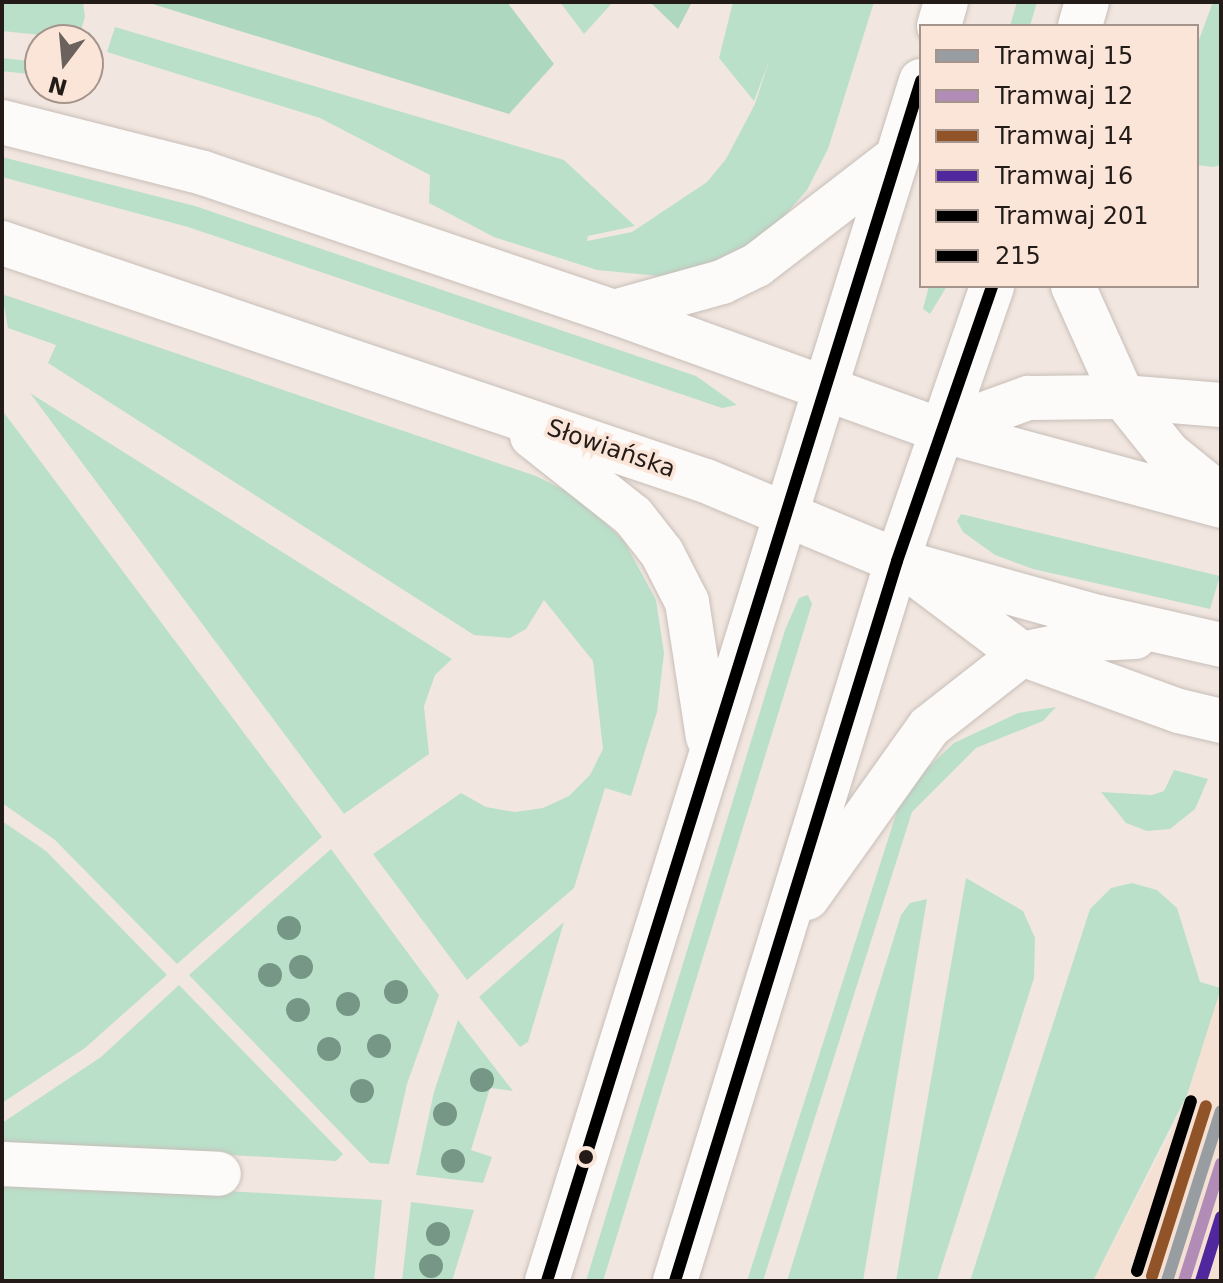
<!DOCTYPE html>
<meta charset="utf-8">
<style>
body{margin:0}
#map{position:relative;width:1223px;height:1283px;overflow:hidden;background:#f2e7e0;font-family:"DejaVu Sans",sans-serif}
div>[style]{position:absolute}
.built>*{inset:0;background:#f5e1d3}
.green>*{inset:0;background:#bae0ca;transform-origin:0 0}
.forest>*{inset:0;background:#aed7c0}
.roads{filter:drop-shadow(0 0 2px #c7beb8) drop-shadow(0 0 2px #c7beb8)}
.minor>*{height:44px;margin:-22px;padding:0 22px;transform-origin:22px;border-radius:22px;background:#fdfbfa}
.bus-1>*{height:12px;margin:-6px;padding:0 6px;transform-origin:6px;border-radius:6px;background:#000}
.tram-1>*{height:12px;margin:-6px;padding:0 6px;transform-origin:6px;border-radius:6px;background:#989da2}
.tram-2>*{height:12px;margin:-6px;padding:0 6px;transform-origin:6px;border-radius:6px;background:#b18cb6}
.tram-3>*{height:12px;margin:-6px;padding:0 6px;transform-origin:6px;border-radius:6px;background:#915429}
.tram-4>*{height:12px;margin:-6px;padding:0 6px;transform-origin:6px;border-radius:6px;background:#51279e}
.tram-5>*{height:12px;margin:-6px;padding:0 6px;transform-origin:6px;border-radius:6px;background:#000}
.trees>*{width:24px;height:24px;margin:-12px;border-radius:50%;background:#779786}
.dots>*{width:22px;height:22px;translate:-50% -50%;box-sizing:border-box;border:4px solid #fae5d8;border-radius:50%}
span{translate:-50% -50%;white-space:nowrap;text-align:center;line-height:1.15;-webkit-text-stroke:7px #fae5d8;paint-order:stroke}
.street-label{font-size:24px;color:#231b17}
.frame{position:absolute;inset:0;border:4px solid #231b17;pointer-events:none}
.legend{position:absolute;left:919px;top:24px;width:280px;height:264px;box-sizing:border-box;background:#fae5d8;border:2px solid #a4948b;margin:0;padding:10px 14px;list-style:none;font-size:24px;color:#231b17}
.legend li{display:flex;align-items:center;gap:16px;height:40px}
.legend b{width:40px;border:2px solid #a4948b}
.north{position:absolute;left:24px;top:24px;width:80px;height:80px;box-sizing:border-box;background:#fae5d8;border:2px solid #a4948b;border-radius:50%;rotate:196deg;font-size:22px;font-weight:700;line-height:32px;text-align:center;color:#231b17}
.north::after{content:'';display:block;margin:auto;width:28px;height:36px;background:#6b625d;clip-path:polygon(50% 0,100% 100%,50% 72%,0 100%)}
</style>
<div id="map">
<div class="built">
<i style="clip-path:polygon(1221px 988px,1221px 1281px,1093px 1281px,1174px 1127px)"></i>
</div>
<div class="green">
<i style="clip-path:polygon(2px 2px,83px 2px,85px 17px,78px 39px,2px 31px)"></i>
<i style="clip-path:polygon(560px 2px,613px 2px,584px 34px)"></i>
<i style="clip-path:polygon(733px 2px,874px 2px,828px 149px,807px 190px,778px 223px,747px 247px,706px 267px,659px 276px,597px 270px,494px 237px,429px 203px,430px 175px,320px 118px,107px 52px,115px 27px,564px 160px,635px 226px,588px 236px,587px 241px,632px 232px,707px 182px,726px 159px,755px 104px,769px 61px,754px 101px,719px 58px)"></i>
<i style="clip-path:polygon(1017px 2px,1037px 2px,1030px 26px,1010px 26px)"></i>
<i style="clip-path:polygon(1213px 2px,1221px 2px,1221px 165px,1213px 167px,1197px 165px,1197px 45px)"></i>
<i style="left:2px;top:58px;width:38px;height:13px;rotate:6deg"></i>
<i style="clip-path:polygon(2px 157px,195px 206px,696px 376px,737px 405px,722px 408px,188px 227px,2px 177px)"></i>
<i style="clip-path:polygon(929px 286px,947px 286px,930px 314px,923px 309px)"></i>
<i style="clip-path:polygon(2px 294px,536px 476px,580px 498px,624px 541px,656px 600px,664px 653px,657px 712px,631px 796px,605px 788px,574px 888px,467px 980px,373px 854px,461px 793px,486px 807px,515px 812px,543px 808px,569px 796px,590px 775px,603px 749px,593px 661px,544px 600px,526px 629px,510px 638px,474px 635px,48px 363px,56px 345px,8px 328px)"></i>
<i style="clip-path:polygon(30px 393px,452px 659px,435px 675px,424px 706px,429px 754px,344px 814px)"></i>
<i style="clip-path:polygon(2px 410px,322px 837px,177px 964px,55px 840px,2px 803px)"></i>
<i style="clip-path:polygon(961px 514px,1220px 576px,1210px 609px,1033px 569px,995px 555px,963px 532px,957px 521px)"></i>
<i style="clip-path:polygon(808px 595px,812px 604px,603px 1281px,586px 1281px,785px 630px,799px 598px)"></i>
<i style="clip-path:polygon(1056px 707px,1043px 721px,976px 748px,912px 812px,763px 1281px,747px 1281px,899px 805px,920px 775px,954px 743px,1018px 713px)"></i>
<i style="clip-path:polygon(1174px 770px,1208px 779px,1195px 809px,1170px 829px,1147px 831px,1126px 823px,1101px 792px,1152px 795px,1164px 791px)"></i>
<i style="clip-path:polygon(2px 821px,46px 851px,167px 975px,85px 1048px,2px 1103px)"></i>
<i style="clip-path:polygon(331px 849px,439px 995px,407px 1084px,389px 1164px,370px 1163px,189px 975px)"></i>
<i style="clip-path:polygon(966px 878px,1023px 911px,1035px 938px,1034px 978px,937px 1281px,896px 1281px)"></i>
<i style="clip-path:polygon(1132px 883px,1157px 890px,1177px 908px,1200px 982px,1221px 988px,1187px 1095px,1093px 1281px,970px 1281px,1090px 909px,1111px 888px)"></i>
<i style="clip-path:polygon(927px 899px,863px 1281px,787px 1281px,901px 915px,910px 903px)"></i>
<i style="clip-path:polygon(564px 922px,528px 1042px,520px 1047px,479px 997px)"></i>
<i style="clip-path:polygon(179px 985px,343px 1154px,336px 1161px,2px 1142px,2px 1123px,101px 1057px)"></i>
<i style="clip-path:polygon(458px 1020px,513px 1091px,490px 1088px,471px 1150px,492px 1157px,483px 1183px,416px 1175px,434px 1092px)"></i>
<i style="clip-path:polygon(2px 1178px,382px 1200px,374px 1281px,2px 1281px)"></i>
<i style="clip-path:polygon(411px 1202px,474px 1210px,452px 1281px,402px 1281px)"></i>
</div>
<div class="forest">
<i style="clip-path:polygon(146px 2px,507px 2px,554px 64px,509px 114px)"></i>
<i style="clip-path:polygon(650px 2px,692px 2px,678px 29px)"></i>
</div>
<div class="roads">
<div class="minor">
<i style="left:939px;top:26px;width:25px;rotate:-74deg"></i>
<i style="left:1080px;top:26px;width:25px;rotate:-74deg"></i>
<i style="left:2px;top:122px;width:207px;rotate:14.2deg"></i>
<i style="left:203px;top:173px;width:434px;rotate:18.7deg"></i>
<i style="left:614px;top:312px;width:347px;rotate:19.9deg"></i>
<i style="left:940px;top:430px;width:291px;rotate:15.1deg"></i>
<i style="left:2px;top:243px;width:743px;rotate:18.68deg"></i>
<i style="left:706px;top:481px;width:207px;rotate:22.7deg"></i>
<i style="left:897px;top:561px;width:209px;rotate:15.6deg"></i>
<i style="left:1098px;top:617px;width:126px;rotate:12.8deg"></i>
<i style="left:1073px;top:286px;width:122px;rotate:65.8deg"></i>
<i style="left:1123px;top:397px;width:72px;rotate:51.2deg"></i>
<i style="left:1168px;top:453px;width:68px;rotate:39.1deg"></i>
<i style="left:614px;top:312px;width:112px;rotate:-15.5deg"></i>
<i style="left:722px;top:282px;width:39px;rotate:-26deg"></i>
<i style="left:757px;top:265px;width:175px;rotate:-37.6deg"></i>
<i style="left:940px;top:430px;width:94px;rotate:-20deg"></i>
<i style="left:1028px;top:398px;width:95px;rotate:-0.6deg"></i>
<i style="left:1123px;top:397px;width:98px;rotate:4.7deg"></i>
<i style="left:532px;top:436px;width:129px;rotate:38.4deg"></i>
<i style="left:633px;top:516px;width:47px;rotate:51.9deg"></i>
<i style="left:662px;top:553px;width:55px;rotate:63deg"></i>
<i style="left:687px;top:602px;width:137px;rotate:81.2deg"></i>
<i style="left:922px;top:579px;width:125px;rotate:36.9deg"></i>
<i style="left:1022px;top:654px;width:167px;rotate:20deg"></i>
<i style="left:1179px;top:711px;width:43px;rotate:13.4deg"></i>
<i style="left:807px;top:898px;width:210px;rotate:-54.5deg"></i>
<i style="left:929px;top:727px;width:118px;rotate:-38.1deg"></i>
<i style="left:1022px;top:654px;width:73px;rotate:-11.9deg"></i>
<i style="left:1093px;top:639px;width:42px;rotate:-2.7deg"></i>
<i style="left:2px;top:1164px;width:217px;rotate:2.6deg"></i>
<i style="left:547px;top:1281px;width:1257px;rotate:-72.69deg"></i>
<i style="left:675px;top:1281px;width:753px;rotate:-72.86deg"></i>
<i style="left:897px;top:561px;width:291px;rotate:-70.9deg"></i>
</div>
</div>
<div class="bus-1">
<i style="left:547px;top:1281px;width:1257px;rotate:-72.69deg"></i>
<i style="left:675px;top:1281px;width:753px;rotate:-72.86deg"></i>
<i style="left:897px;top:561px;width:291px;rotate:-70.9deg"></i>
</div>
<div class="tram-1">
<i style="left:1167px;top:1281px;width:178px;rotate:-72.4deg"></i>
</div>
<div class="tram-2">
<i style="left:1184px;top:1281px;width:123px;rotate:-72.5deg"></i>
</div>
<div class="tram-3">
<i style="left:1152px;top:1276px;width:178px;rotate:-72.4deg"></i>
</div>
<div class="tram-4">
<i style="left:1201px;top:1281px;width:67px;rotate:-72.6deg"></i>
</div>
<div class="tram-5">
<i style="left:1137px;top:1271px;width:178px;rotate:-72.4deg"></i>
</div>
<div class="trees">
<i style="left:289px;top:928px"></i>
<i style="left:301px;top:967px"></i>
<i style="left:270px;top:975px"></i>
<i style="left:396px;top:992px"></i>
<i style="left:348px;top:1004px"></i>
<i style="left:298px;top:1010px"></i>
<i style="left:379px;top:1046px"></i>
<i style="left:329px;top:1049px"></i>
<i style="left:482px;top:1080px"></i>
<i style="left:362px;top:1091px"></i>
<i style="left:445px;top:1114px"></i>
<i style="left:453px;top:1161px"></i>
<i style="left:438px;top:1234px"></i>
<i style="left:431px;top:1266px"></i>
</div>
<div class="dots">
<i style="left:586px;top:1157px;background:#231b17"></i>
</div>
<div class="street-label">
<span style="left:611px;top:449px;rotate:19deg">Słowiańska</span>
</div>
<div class="frame"></div>
<ul class="legend">
<li><b style="height:10px;background:#989da2"></b>Tramwaj 15</li>
<li><b style="height:10px;background:#b18cb6"></b>Tramwaj 12</li>
<li><b style="height:10px;background:#915429"></b>Tramwaj 14</li>
<li><b style="height:10px;background:#51279e"></b>Tramwaj 16</li>
<li><b style="height:10px;background:#000"></b>Tramwaj 201</li>
<li><b style="height:10px;background:#000"></b>215</li>
</ul>
<div class="north">N</div>
</div>
